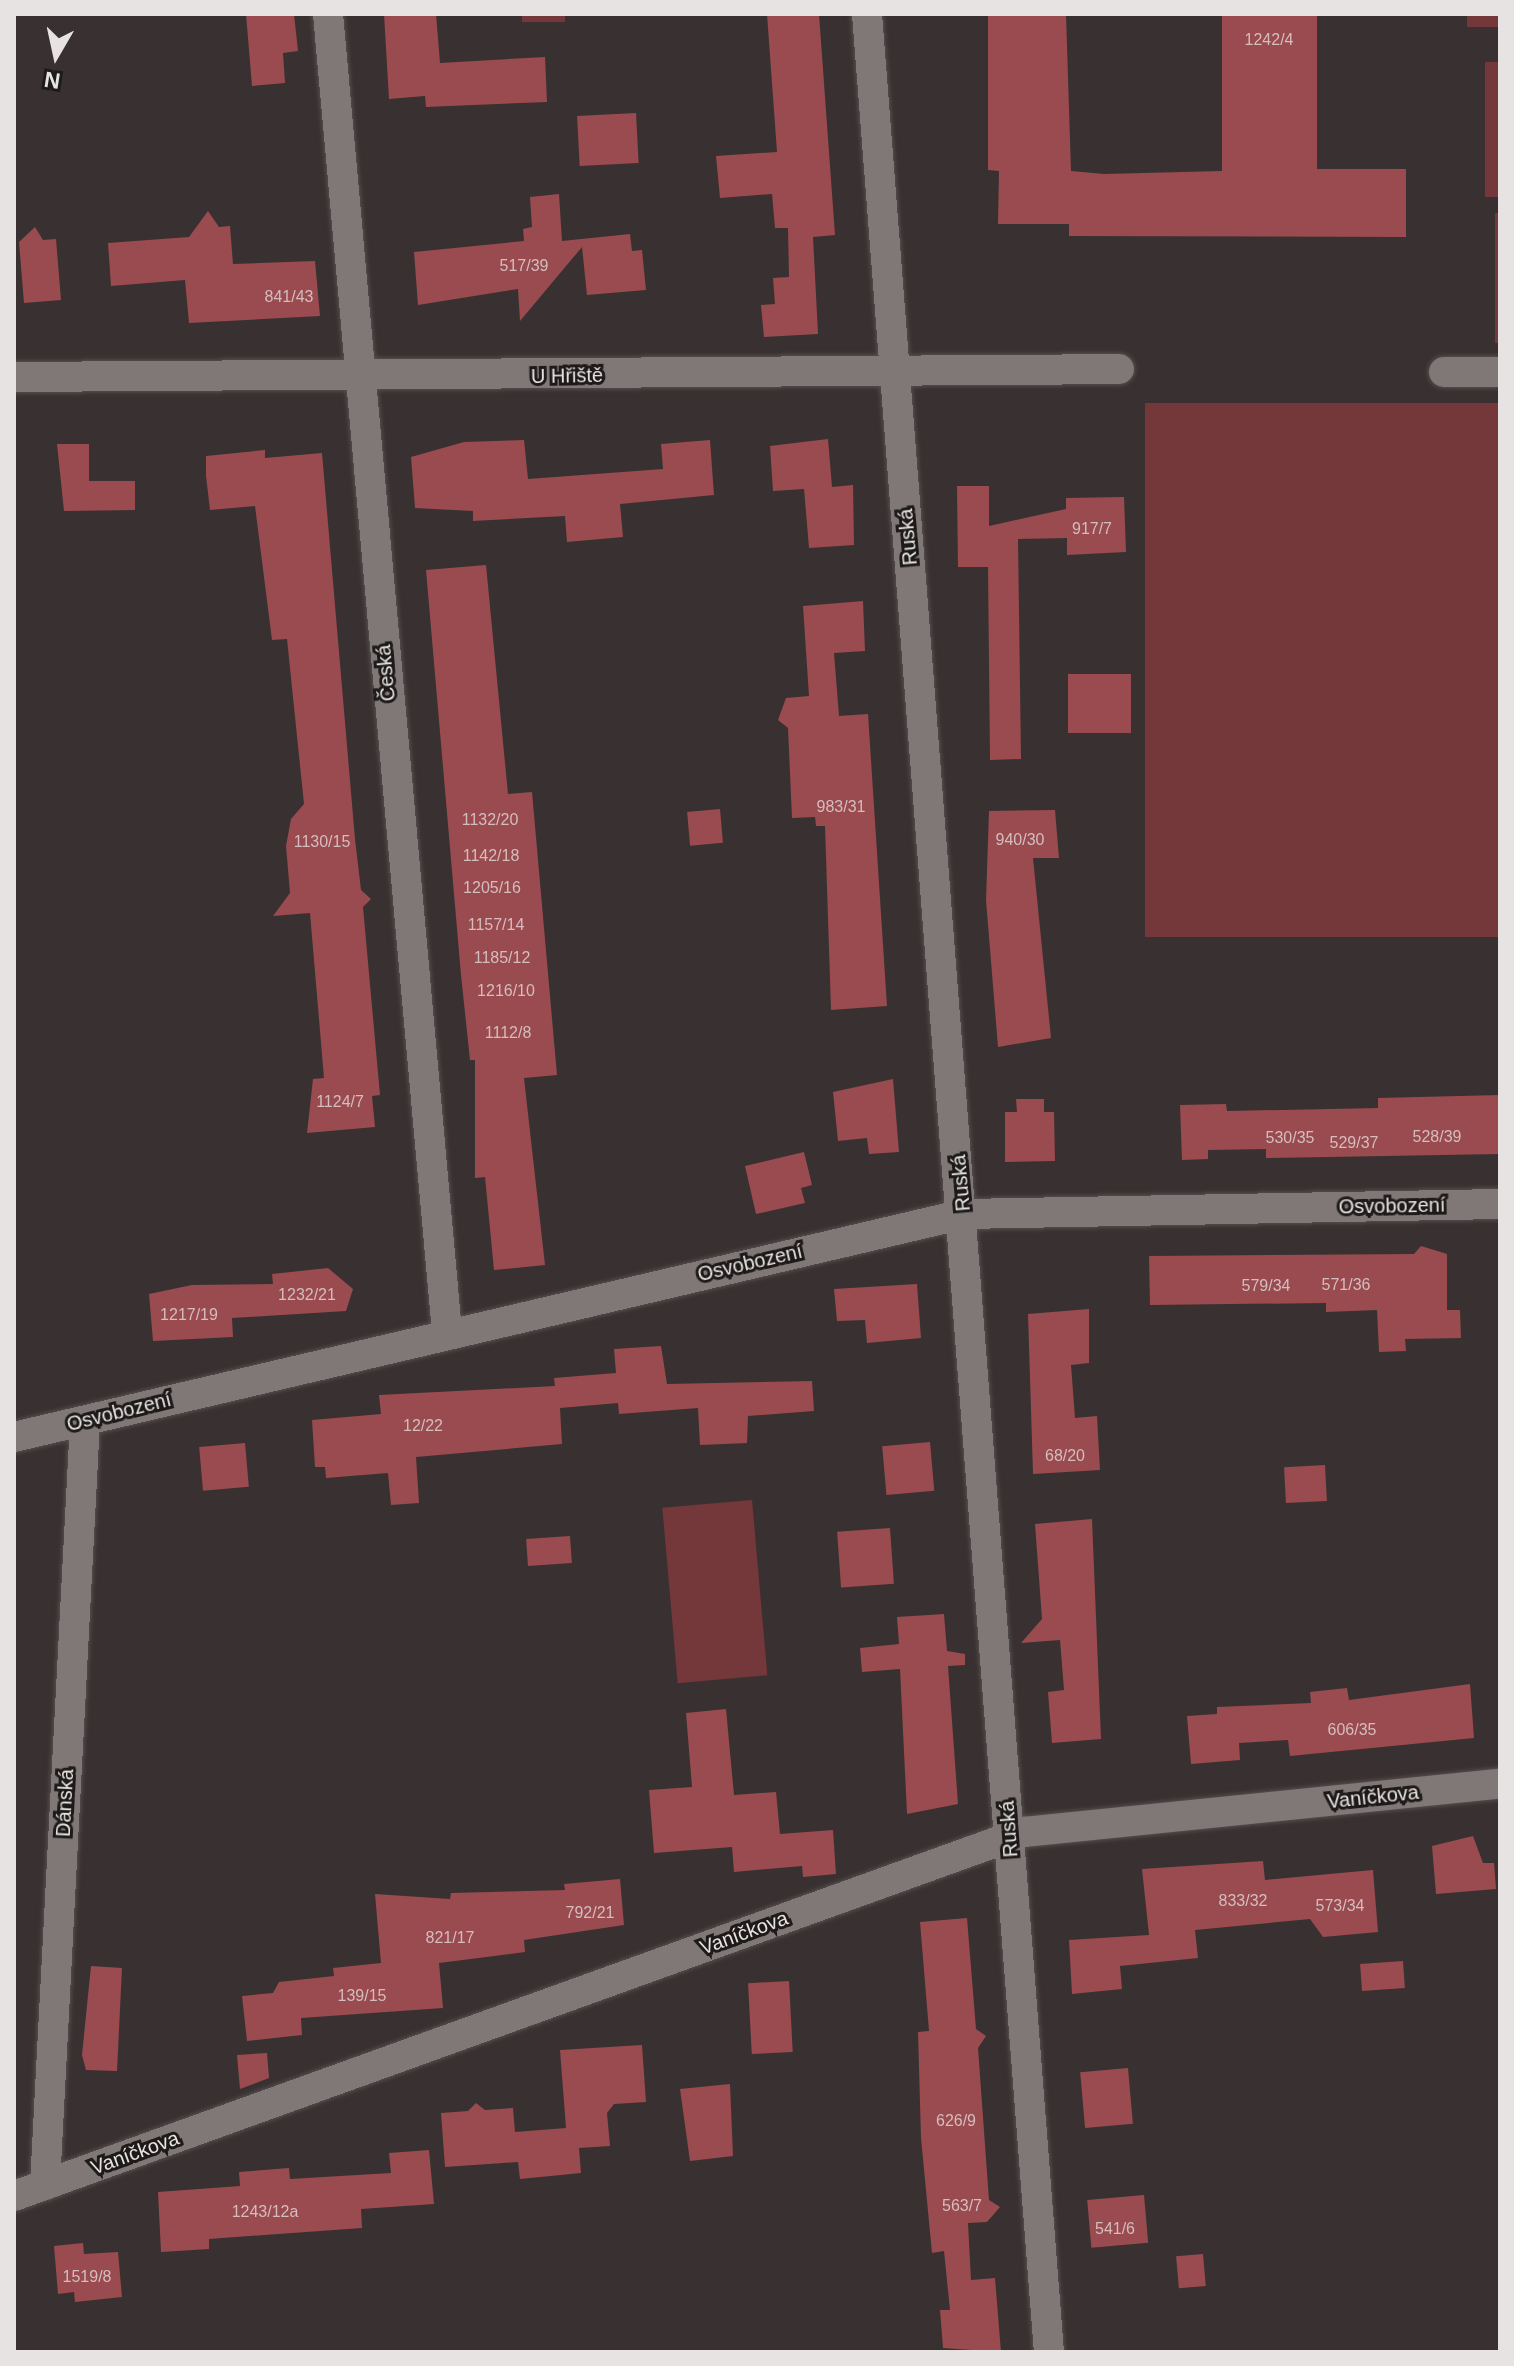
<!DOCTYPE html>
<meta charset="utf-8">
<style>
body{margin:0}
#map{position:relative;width:1514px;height:2366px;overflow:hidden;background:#393131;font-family:Helvetica,sans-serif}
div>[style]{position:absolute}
.green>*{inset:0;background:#74373a;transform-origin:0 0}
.building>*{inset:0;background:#994b4f;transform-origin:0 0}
.roads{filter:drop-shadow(0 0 2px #544e4e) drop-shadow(0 0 2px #544e4e)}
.street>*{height:30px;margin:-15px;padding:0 15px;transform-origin:15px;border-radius:15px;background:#807777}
span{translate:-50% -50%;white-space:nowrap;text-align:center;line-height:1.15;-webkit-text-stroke:6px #1e1a1a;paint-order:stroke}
.number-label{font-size:16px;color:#d4bdbe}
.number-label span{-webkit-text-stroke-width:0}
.street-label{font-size:20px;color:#e8e3e3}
.frame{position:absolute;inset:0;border:16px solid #e8e3e3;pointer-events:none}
.north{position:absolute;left:16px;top:16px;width:80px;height:80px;-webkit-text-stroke:6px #1e1a1a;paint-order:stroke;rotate:189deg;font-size:22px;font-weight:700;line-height:32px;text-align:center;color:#e8e3e3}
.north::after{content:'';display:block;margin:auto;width:28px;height:36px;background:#e8e3e3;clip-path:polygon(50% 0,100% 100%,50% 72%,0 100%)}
</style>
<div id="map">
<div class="green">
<i style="left:522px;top:14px;width:43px;height:8px"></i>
<i style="left:1467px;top:14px;width:33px;height:13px"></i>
<i style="left:1485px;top:62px;width:15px;height:135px"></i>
<i style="left:1495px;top:213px;width:5px;height:130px"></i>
<i style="left:1145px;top:403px;width:355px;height:534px"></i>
<i style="left:752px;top:1500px;width:176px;height:90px;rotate:85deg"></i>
</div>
<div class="building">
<i style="clip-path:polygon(246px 14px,294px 14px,298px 51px,283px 53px,285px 83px,252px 86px)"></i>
<i style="clip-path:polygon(384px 14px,436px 14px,440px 63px,545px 57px,547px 102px,426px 107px,425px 96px,389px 99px)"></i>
<i style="clip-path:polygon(767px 14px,819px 14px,835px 235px,813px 237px,818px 334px,764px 337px,761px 305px,775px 304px,773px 278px,789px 277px,788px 228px,775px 228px,772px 194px,720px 198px,716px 156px,777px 152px)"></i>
<i style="clip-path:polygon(988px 14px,1066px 14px,1071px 171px,1104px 174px,1222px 171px,1222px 14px,1317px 14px,1317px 169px,1406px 169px,1406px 237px,1069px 236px,1069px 224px,998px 224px,999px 171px,988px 170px)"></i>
<i style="left:636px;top:113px;width:50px;height:59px;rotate:87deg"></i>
<i style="clip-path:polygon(559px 194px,562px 241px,630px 234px,632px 251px,642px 250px,646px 290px,587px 295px,582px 247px,520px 321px,518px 289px,418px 305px,414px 252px,524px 241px,523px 229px,532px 227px,530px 197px)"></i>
<i style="clip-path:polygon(208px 211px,219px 227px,230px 226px,233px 264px,315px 261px,320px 316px,189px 323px,185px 280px,111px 286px,108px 243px,189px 237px)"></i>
<i style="clip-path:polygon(35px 227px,43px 240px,56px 239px,61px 300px,24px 303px,19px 242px)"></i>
<i style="clip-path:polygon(828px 439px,832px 487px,853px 485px,854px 545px,809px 548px,804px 489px,773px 491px,770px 446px)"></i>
<i style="clip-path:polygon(524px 440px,528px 479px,663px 469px,661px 444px,710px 440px,714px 495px,620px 504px,623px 537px,567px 542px,565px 516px,473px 521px,473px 511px,415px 508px,411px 457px,464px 442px)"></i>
<i style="clip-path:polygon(57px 444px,89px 444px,89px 481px,135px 481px,135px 510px,64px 511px)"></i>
<i style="clip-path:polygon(265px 450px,265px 458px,322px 453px,355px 839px,361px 890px,371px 899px,363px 907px,380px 1095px,372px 1096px,375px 1127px,307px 1133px,313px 1079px,324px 1078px,310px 913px,273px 916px,290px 893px,286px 846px,291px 819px,304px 804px,287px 639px,272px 640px,255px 506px,210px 510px,206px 476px,206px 456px)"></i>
<i style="clip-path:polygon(957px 486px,989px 486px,989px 526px,1066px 509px,1066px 498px,1124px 497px,1126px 552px,1067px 555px,1067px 538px,1018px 539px,1021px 759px,990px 760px,988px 567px,958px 567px)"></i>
<i style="clip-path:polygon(486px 565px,508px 794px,532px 792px,557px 1075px,524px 1078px,545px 1265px,494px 1270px,485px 1177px,475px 1178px,475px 1060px,470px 1060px,461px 975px,426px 570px)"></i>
<i style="clip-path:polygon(863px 601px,865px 651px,834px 653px,839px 716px,868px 714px,887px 1006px,831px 1010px,825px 826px,816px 826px,815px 817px,792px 818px,788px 728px,778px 720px,786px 698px,809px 696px,803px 606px)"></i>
<i style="left:1131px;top:674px;width:59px;height:63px;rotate:90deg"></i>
<i style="left:720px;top:809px;width:34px;height:33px;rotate:85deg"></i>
<i style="clip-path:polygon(1055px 810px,1059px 858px,1033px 858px,1051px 1038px,998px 1047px,986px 900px,989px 811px)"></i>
<i style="clip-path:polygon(893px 1079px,899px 1152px,869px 1154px,867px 1138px,838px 1141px,833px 1092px)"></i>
<i style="clip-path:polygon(1500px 1095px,1500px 1154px,1266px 1158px,1266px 1149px,1208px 1150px,1208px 1159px,1182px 1160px,1180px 1105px,1226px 1104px,1227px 1111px,1378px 1108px,1378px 1098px)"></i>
<i style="clip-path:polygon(1016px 1099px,1044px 1099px,1044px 1112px,1054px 1112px,1055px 1161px,1005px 1162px,1005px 1112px,1017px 1112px)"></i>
<i style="clip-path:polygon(804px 1152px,812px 1185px,801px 1188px,805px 1203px,756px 1214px,745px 1166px)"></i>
<i style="clip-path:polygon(1421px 1246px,1447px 1254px,1447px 1310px,1460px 1310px,1461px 1338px,1405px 1339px,1406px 1351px,1379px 1352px,1377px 1310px,1326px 1312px,1326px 1303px,1150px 1305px,1149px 1256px,1414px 1254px)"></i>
<i style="clip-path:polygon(328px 1268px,353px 1289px,346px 1311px,232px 1318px,233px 1337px,153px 1341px,149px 1294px,192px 1285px,273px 1284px,272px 1274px)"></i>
<i style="clip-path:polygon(917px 1284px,921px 1338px,867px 1343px,865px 1320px,837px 1321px,834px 1289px)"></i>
<i style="clip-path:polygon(1089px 1309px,1089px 1363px,1071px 1365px,1075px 1418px,1097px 1416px,1100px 1470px,1033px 1474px,1028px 1314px)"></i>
<i style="clip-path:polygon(661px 1346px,667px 1384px,812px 1381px,814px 1411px,748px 1416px,747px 1443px,700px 1445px,698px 1408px,619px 1414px,618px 1403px,560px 1408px,562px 1444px,416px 1457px,419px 1503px,391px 1505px,388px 1473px,326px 1478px,325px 1467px,315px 1467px,312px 1420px,381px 1414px,379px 1395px,555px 1386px,554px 1378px,616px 1373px,614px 1349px)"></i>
<i style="left:930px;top:1442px;width:49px;height:48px;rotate:85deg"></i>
<i style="left:245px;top:1443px;width:44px;height:46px;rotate:85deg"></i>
<i style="left:1325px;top:1465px;width:36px;height:41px;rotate:87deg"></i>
<i style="clip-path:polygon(1092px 1519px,1101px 1739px,1052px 1743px,1048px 1692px,1064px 1690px,1060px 1640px,1021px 1643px,1042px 1619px,1035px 1524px)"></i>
<i style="left:890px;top:1528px;width:56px;height:53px;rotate:86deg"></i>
<i style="left:570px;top:1536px;width:27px;height:44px;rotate:86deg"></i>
<i style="clip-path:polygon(944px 1614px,947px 1651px,965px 1654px,965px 1665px,948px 1666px,958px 1804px,907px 1814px,900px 1669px,862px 1672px,860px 1648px,899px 1644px,897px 1617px)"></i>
<i style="clip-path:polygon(1470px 1684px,1474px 1738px,1290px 1756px,1288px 1740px,1239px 1743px,1240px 1760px,1191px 1764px,1187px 1716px,1217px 1714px,1217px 1707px,1311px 1703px,1310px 1692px,1347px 1688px,1349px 1700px)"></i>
<i style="clip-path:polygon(726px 1709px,734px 1795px,776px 1792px,780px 1834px,833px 1830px,836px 1874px,803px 1877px,802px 1866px,734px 1872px,732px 1847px,654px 1853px,649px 1790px,692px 1787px,686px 1713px)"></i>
<i style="clip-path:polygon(1473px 1836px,1483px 1863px,1494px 1863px,1496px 1889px,1436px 1894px,1432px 1846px)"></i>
<i style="clip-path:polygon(1263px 1861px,1265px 1880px,1373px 1870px,1378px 1932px,1323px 1937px,1310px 1919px,1195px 1930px,1198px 1958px,1120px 1966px,1122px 1989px,1072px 1994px,1069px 1940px,1149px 1935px,1142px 1869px)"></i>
<i style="clip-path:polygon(620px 1879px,624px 1925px,524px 1940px,525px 1952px,439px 1963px,443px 2008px,301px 2018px,302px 2035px,247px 2041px,242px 1996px,273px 1993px,279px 1982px,334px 1976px,333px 1968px,381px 1963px,375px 1894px,450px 1899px,451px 1893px,565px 1890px,564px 1884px)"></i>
<i style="clip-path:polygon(967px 1918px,976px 2029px,986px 2036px,978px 2048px,989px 2200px,1000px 2207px,987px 2222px,968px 2223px,971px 2280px,995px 2278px,1001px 2352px,943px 2348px,940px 2310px,950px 2310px,944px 2251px,932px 2253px,921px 2138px,918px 2032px,929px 2031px,920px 1922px)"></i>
<i style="left:1403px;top:1961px;width:27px;height:43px;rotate:86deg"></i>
<i style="clip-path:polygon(91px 1966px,122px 1968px,117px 2071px,86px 2070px,82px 2055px)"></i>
<i style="left:789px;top:1981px;width:71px;height:41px;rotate:87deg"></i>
<i style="clip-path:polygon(642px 2045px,646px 2102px,614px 2104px,607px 2113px,610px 2146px,579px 2148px,581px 2173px,520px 2179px,518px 2162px,445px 2167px,441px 2113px,468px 2111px,476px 2103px,485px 2110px,513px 2108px,515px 2132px,566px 2128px,560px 2050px)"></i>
<i style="clip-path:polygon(267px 2053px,269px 2078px,240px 2089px,237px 2055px)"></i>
<i style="left:1128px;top:2068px;width:56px;height:48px;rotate:85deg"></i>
<i style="clip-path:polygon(730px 2084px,733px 2156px,690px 2161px,680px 2089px)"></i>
<i style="clip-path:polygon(429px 2150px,434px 2204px,361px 2209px,362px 2228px,209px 2239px,209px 2249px,161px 2252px,158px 2192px,240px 2186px,239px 2172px,289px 2168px,290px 2179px,391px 2173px,389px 2153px)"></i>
<i style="left:1144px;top:2195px;width:48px;height:57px;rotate:85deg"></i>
<i style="clip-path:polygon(83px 2243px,84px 2254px,118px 2252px,122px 2297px,75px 2302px,74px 2292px,58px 2294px,54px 2246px)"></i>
<i style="left:1203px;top:2254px;width:32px;height:27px;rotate:85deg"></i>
</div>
<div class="roads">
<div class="street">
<i style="left:328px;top:14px;width:1323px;rotate:84.84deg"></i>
<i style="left:867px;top:14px;width:2345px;rotate:85.55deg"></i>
<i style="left:1444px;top:372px;width:56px"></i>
<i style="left:14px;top:377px;width:1105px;rotate:-0.41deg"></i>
<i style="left:14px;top:1437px;width:976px;rotate:-13.21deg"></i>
<i style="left:964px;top:1214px;width:536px;rotate:-1.07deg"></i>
<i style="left:45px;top:2185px;width:765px;rotate:-87deg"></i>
<i style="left:14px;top:2196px;width:1074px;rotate:-19.82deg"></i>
<i style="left:1024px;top:1832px;width:478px;rotate:-5.8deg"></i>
</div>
</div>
<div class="number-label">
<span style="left:1269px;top:40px">1242/4</span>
<span style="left:524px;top:266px">517/39</span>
<span style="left:289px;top:297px">841/43</span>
<span style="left:1092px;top:529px">917/7</span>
<span style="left:841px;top:807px">983/31</span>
<span style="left:490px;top:820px">1132/20</span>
<span style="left:1020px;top:840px">940/30</span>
<span style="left:322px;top:842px">1130/15</span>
<span style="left:491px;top:856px">1142/18</span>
<span style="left:492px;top:888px">1205/16</span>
<span style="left:496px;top:925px">1157/14</span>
<span style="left:502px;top:958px">1185/12</span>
<span style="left:506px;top:991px">1216/10</span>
<span style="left:508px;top:1033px">1112/8</span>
<span style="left:340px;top:1102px">1124/7</span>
<span style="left:1437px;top:1137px">528/39</span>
<span style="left:1290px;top:1138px">530/35</span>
<span style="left:1354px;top:1143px">529/37</span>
<span style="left:1346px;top:1285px">571/36</span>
<span style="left:1266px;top:1286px">579/34</span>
<span style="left:307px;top:1295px">1232/21</span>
<span style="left:189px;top:1315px">1217/19</span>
<span style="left:423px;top:1426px">12/22</span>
<span style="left:1065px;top:1456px">68/20</span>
<span style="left:1352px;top:1730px">606/35</span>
<span style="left:1243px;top:1901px">833/32</span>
<span style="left:1340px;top:1906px">573/34</span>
<span style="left:590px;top:1913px">792/21</span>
<span style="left:450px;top:1938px">821/17</span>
<span style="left:362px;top:1996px">139/15</span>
<span style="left:956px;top:2121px">626/9</span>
<span style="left:962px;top:2206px">563/7</span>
<span style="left:265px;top:2212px">1243/12a</span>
<span style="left:1115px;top:2229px">541/6</span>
<span style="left:87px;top:2277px">1519/8</span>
</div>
<div class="street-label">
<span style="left:567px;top:376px;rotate:-1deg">U Hřiště</span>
<span style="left:908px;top:537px;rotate:-95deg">Ruská</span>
<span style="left:386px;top:673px;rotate:-95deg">Česká</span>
<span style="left:961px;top:1183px;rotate:-95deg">Ruská</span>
<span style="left:1392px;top:1206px;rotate:-1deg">Osvobození</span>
<span style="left:750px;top:1263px;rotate:-13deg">Osvobození</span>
<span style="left:119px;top:1412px;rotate:-14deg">Osvobození</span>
<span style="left:1373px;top:1797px;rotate:-6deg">Vaníčkova</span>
<span style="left:65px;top:1803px;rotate:-87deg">Dánská</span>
<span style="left:1009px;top:1829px;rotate:-94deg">Ruská</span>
<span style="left:744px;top:1933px;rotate:-20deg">Vaníčkova</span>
<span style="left:135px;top:2153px;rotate:-20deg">Vaníčkova</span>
</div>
<div class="frame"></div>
<div class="north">N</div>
</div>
